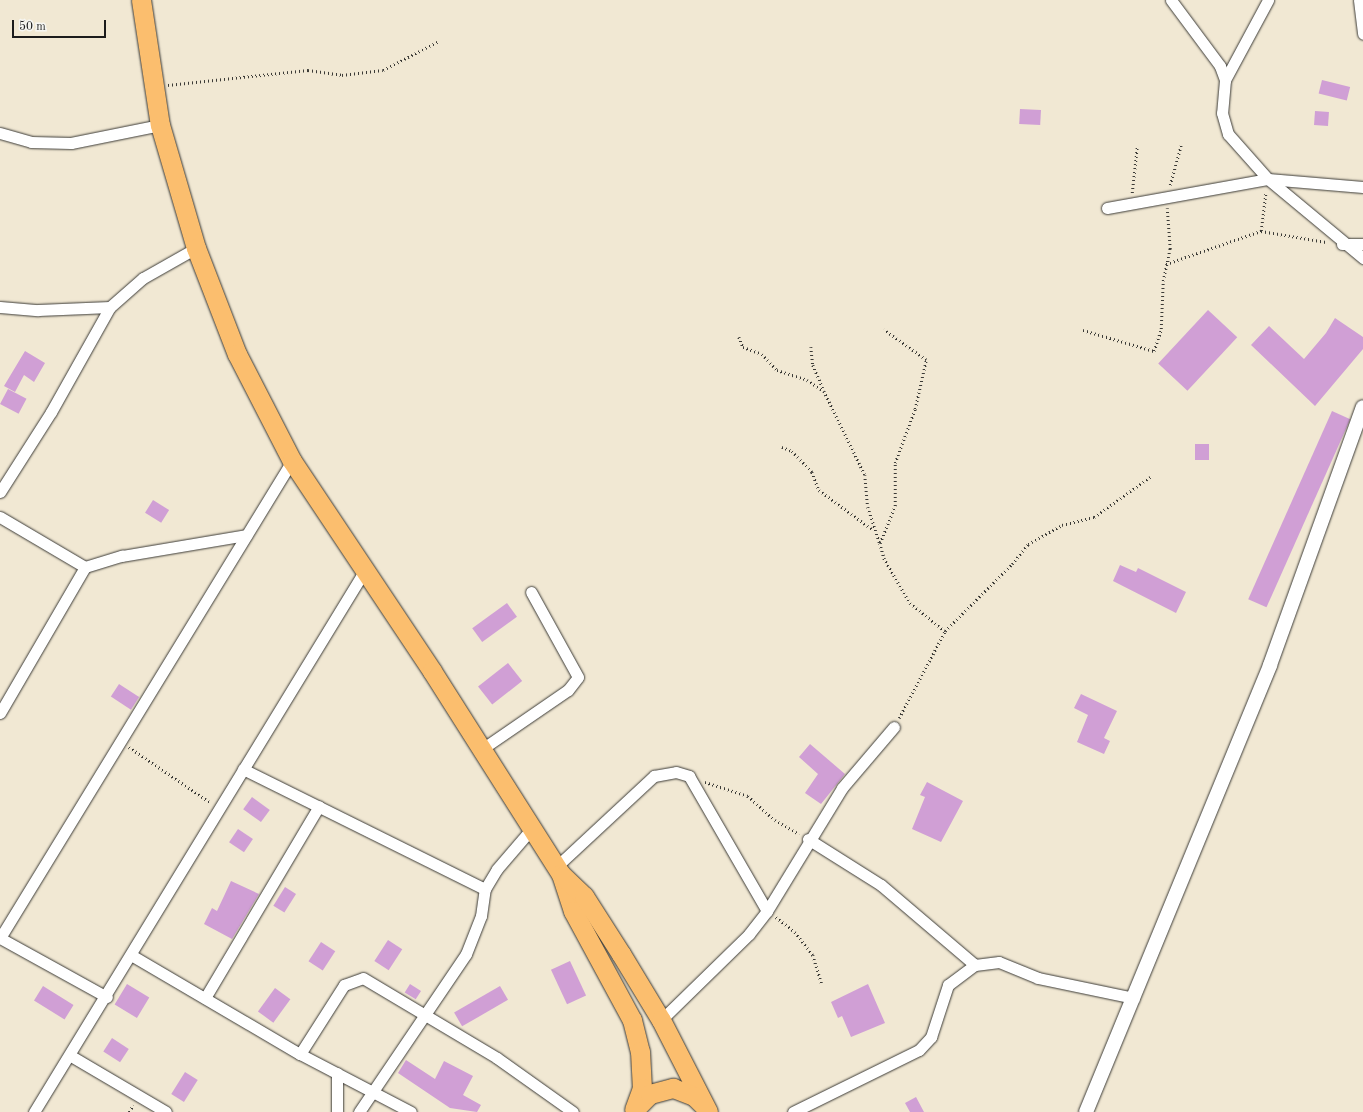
<!DOCTYPE html>
<style>
body{margin:0}
#map{position:relative;width:1363px;height:1112px;overflow:hidden;background:#f1e8d3;font-family:"Old Standard TT",serif}
div>[style]{position:absolute}
.building>*{inset:0;background:#d09fd5;transform-origin:0 0}
.path>*{height:2.5px;margin-top:-1.25px;transform-origin:0;background:repeating-linear-gradient(90deg,#3c3b37 0 1px,transparent 0 4px)}
.roads{filter:drop-shadow(0 0 1px #3c3b37) drop-shadow(0 0 1px #3c3b37)}
.minor>*{height:11px;margin:-5.5px;padding:0 5.5px;transform-origin:5.5px;border-radius:5.5px;background:#fff}
.tertiary>*{height:14px;margin:-7px;padding:0 7px;transform-origin:7px;border-radius:7px;background:#fff}
.trunk>*{height:19px;margin:-9.5px;padding:0 9.5px;transform-origin:9.5px;border-radius:9.5px;background:#fbbe6e}
span{translate:-50% -50%;white-space:nowrap;text-align:center;line-height:1.15;-webkit-text-stroke:4px #f6f6f2;paint-order:stroke}
.scale{position:absolute;left:12px;top:20px;width:94px;height:18px;box-sizing:border-box;border:2px solid #1c1c1c;border-top:0;padding-left:5px;font-size:12px;line-height:14px;white-space:nowrap;color:#1c1c1c;-webkit-text-stroke:3px #f6f6f2;paint-order:stroke}
</style>
<div id="map">
<div class="building">
<i style="left:1322px;top:80px;width:29px;height:14px;rotate:14deg"></i>
<i style="left:1020px;top:109px;width:21px;height:15px;rotate:3deg"></i>
<i style="left:1315px;top:111px;width:14px;height:14px;rotate:4deg"></i>
<i style="left:1208px;top:310px;width:40px;height:73px;rotate:43deg"></i>
<i style="clip-path:polygon(1335px 318px,1363px 337px,1363px 349px,1315px 406px,1251px 345px,1269px 326px,1304px 359px,1326px 333px)"></i>
<i style="clip-path:polygon(25px 351px,45px 363px,34px 382px,24px 375px,15px 392px,4px 386px)"></i>
<i style="left:8px;top:389px;width:21px;height:17px;rotate:28deg"></i>
<i style="left:1332px;top:411px;width:20px;height:206px;rotate:24deg"></i>
<i style="left:1195px;top:444px;width:14px;height:16px"></i>
<i style="left:153px;top:500px;width:19px;height:15px;rotate:32deg"></i>
<i style="clip-path:polygon(1120px 565px,1136px 572px,1138px 568px,1186px 592px,1176px 613px,1113px 581px)"></i>
<i style="left:507px;top:603px;width:17px;height:43px;rotate:54deg"></i>
<i style="left:508px;top:663px;width:23px;height:38px;rotate:52deg"></i>
<i style="left:119px;top:684px;width:24px;height:15px;rotate:33deg"></i>
<i style="clip-path:polygon(1081px 694px,1117px 711px,1104px 738px,1110px 741px,1104px 754px,1077px 742px,1088px 715px,1074px 708px)"></i>
<i style="clip-path:polygon(810px 744px,845px 774px,821px 804px,805px 793px,818px 774px,799px 757px)"></i>
<i style="clip-path:polygon(927px 782px,963px 801px,941px 842px,912px 829px,925px 797px,920px 795px)"></i>
<i style="left:252px;top:797px;width:22px;height:15px;rotate:36deg"></i>
<i style="left:238px;top:829px;width:18px;height:16px;rotate:34deg"></i>
<i style="clip-path:polygon(231px 881px,259px 894px,232px 939px,204px 924px,212px 908px,217px 911px)"></i>
<i style="left:285px;top:887px;width:13px;height:22px;rotate:32deg"></i>
<i style="left:388px;top:940px;width:17px;height:25px;rotate:33deg"></i>
<i style="left:321px;top:942px;width:17px;height:23px;rotate:33deg"></i>
<i style="left:570px;top:961px;width:38px;height:21px;rotate:65deg"></i>
<i style="left:127px;top:984px;width:26px;height:24px;rotate:31deg"></i>
<i style="left:410px;top:984px;width:13px;height:10px;rotate:32deg"></i>
<i style="clip-path:polygon(868px 984px,885px 1023px,851px 1037px,842px 1016px,838px 1018px,831px 1002px)"></i>
<i style="left:43px;top:986px;width:36px;height:17px;rotate:32deg"></i>
<i style="left:500px;top:986px;width:16px;height:53px;rotate:60deg"></i>
<i style="left:275px;top:988px;width:19px;height:29px;rotate:36deg"></i>
<i style="left:112px;top:1038px;width:20px;height:16px;rotate:33deg"></i>
<i style="clip-path:polygon(406px 1060px,435px 1079px,444px 1061px,473px 1076px,463px 1095px,481px 1105px,477px 1112px,450px 1108px,398px 1073px)"></i>
<i style="left:185px;top:1072px;width:15px;height:26px;rotate:32deg"></i>
<i style="clip-path:polygon(916px 1097px,924px 1112px,910px 1112px,905px 1103px)"></i>
</div>
<div class="path">
<i style="left:168px;top:85px;width:141px;rotate:-6.1deg"></i>
<i style="left:308px;top:70px;width:34px;rotate:8deg"></i>
<i style="left:342px;top:75px;width:41px;rotate:-7deg"></i>
<i style="left:383px;top:70px;width:63px;rotate:-27.4deg"></i>
<i style="left:1170px;top:185px;width:41px;rotate:-74.6deg"></i>
<i style="left:1132px;top:193px;width:46px;rotate:-83.8deg"></i>
<i style="left:1261px;top:231px;width:39px;rotate:-83deg"></i>
<i style="left:1166px;top:264px;width:101px;rotate:-19.2deg"></i>
<i style="left:1261px;top:231px;width:66px;rotate:9.6deg"></i>
<i style="left:1083px;top:330px;width:74px;rotate:16.5deg"></i>
<i style="left:1154px;top:351px;width:23px;rotate:-72deg"></i>
<i style="left:1161px;top:329px;width:48px;rotate:-87.6deg"></i>
<i style="left:1163px;top:281px;width:33px;rotate:-78deg"></i>
<i style="left:1170px;top:249px;width:41px;rotate:-94.2deg"></i>
<i style="left:739px;top:337px;width:11px;rotate:68deg"></i>
<i style="left:743px;top:347px;width:20px;rotate:20deg"></i>
<i style="left:762px;top:354px;width:22px;rotate:47deg"></i>
<i style="left:777px;top:370px;width:32px;rotate:18deg"></i>
<i style="left:807px;top:380px;width:20px;rotate:33deg"></i>
<i style="left:824px;top:391px;width:93px;rotate:64deg"></i>
<i style="left:865px;top:475px;width:32px;rotate:85deg"></i>
<i style="left:868px;top:507px;width:38px;rotate:72deg"></i>
<i style="left:880px;top:543px;width:40px;rotate:-68deg"></i>
<i style="left:895px;top:506px;width:43px;rotate:-90deg"></i>
<i style="left:895px;top:463px;width:58px;rotate:-69.7deg"></i>
<i style="left:915px;top:409px;width:50px;rotate:-77.3deg"></i>
<i style="left:926px;top:360px;width:52px;rotate:-144.5deg"></i>
<i style="left:811px;top:347px;width:18px;rotate:84deg"></i>
<i style="left:813px;top:365px;width:28px;rotate:67deg"></i>
<i style="left:782px;top:447px;width:11px;rotate:22deg"></i>
<i style="left:792px;top:451px;width:29px;rotate:46deg"></i>
<i style="left:812px;top:472px;width:19px;rotate:69deg"></i>
<i style="left:819px;top:490px;width:67px;rotate:36.5deg"></i>
<i style="left:880px;top:543px;width:16px;rotate:75deg"></i>
<i style="left:884px;top:558px;width:52px;rotate:60deg"></i>
<i style="left:910px;top:603px;width:45px;rotate:38.7deg"></i>
<i style="left:899px;top:718px;width:98px;rotate:-62.1deg"></i>
<i style="left:945px;top:631px;width:95px;rotate:-45deg"></i>
<i style="left:1012px;top:564px;width:26px;rotate:-51deg"></i>
<i style="left:1028px;top:544px;width:39px;rotate:-29deg"></i>
<i style="left:1062px;top:525px;width:33px;rotate:-14deg"></i>
<i style="left:1094px;top:517px;width:69px;rotate:-35.5deg"></i>
<i style="left:129px;top:747px;width:99px;rotate:34.3deg"></i>
<i style="left:705px;top:782px;width:45px;rotate:18deg"></i>
<i style="left:748px;top:796px;width:36px;rotate:42deg"></i>
<i style="left:775px;top:820px;width:28px;rotate:30deg"></i>
<i style="left:776px;top:917px;width:24px;rotate:38deg"></i>
<i style="left:795px;top:932px;width:29px;rotate:52deg"></i>
<i style="left:813px;top:955px;width:31px;rotate:73deg"></i>
<i style="left:129px;top:1112px;width:8px;rotate:-60deg"></i>
</div>
<div class="roads">
<div class="minor">
<i style="left:1171px;top:0;width:82px;rotate:53.4deg"></i>
<i style="left:1220px;top:66px;width:15px;rotate:70deg"></i>
<i style="left:1225px;top:80px;width:33px;rotate:95deg"></i>
<i style="left:1222px;top:113px;width:22px;rotate:74deg"></i>
<i style="left:1228px;top:134px;width:60px;rotate:48.4deg"></i>
<i style="left:1268px;top:179px;width:124px;rotate:39.7deg"></i>
<i style="left:1359px;top:0;width:34px;rotate:83deg"></i>
<i style="left:1225px;top:80px;width:91px;rotate:-61.7deg"></i>
<i style="left:0;top:133px;width:32px;rotate:16deg"></i>
<i style="left:31px;top:142px;width:40px;rotate:1.4deg"></i>
<i style="left:71px;top:143px;width:91px;rotate:-11.4deg"></i>
<i style="left:1107px;top:208px;width:164px;rotate:-10.2deg"></i>
<i style="left:1268px;top:179px;width:95px;rotate:4.8deg"></i>
<i style="left:1342px;top:244px;width:21px"></i>
<i style="left:0;top:307px;width:38px;rotate:5deg"></i>
<i style="left:38px;top:310px;width:72px;rotate:-2.4deg"></i>
<i style="left:0;top:492px;width:95px;rotate:-57.5deg"></i>
<i style="left:51px;top:412px;width:120px;rotate:-60.7deg"></i>
<i style="left:110px;top:307px;width:44px;rotate:-41.3deg"></i>
<i style="left:143px;top:278px;width:61px;rotate:-29.5deg"></i>
<i style="left:0;top:517px;width:99px;rotate:30.5deg"></i>
<i style="left:0;top:713px;width:169px;rotate:-59.8deg"></i>
<i style="left:85px;top:567px;width:39px;rotate:-17deg"></i>
<i style="left:122px;top:556px;width:126px;rotate:-9.6deg"></i>
<i style="left:482px;top:749px;width:104px;rotate:-34.5deg"></i>
<i style="left:568px;top:690px;width:16px;rotate:-52deg"></i>
<i style="left:578px;top:677px;width:97px;rotate:-118.9deg"></i>
<i style="left:243px;top:769px;width:270px;rotate:26.4deg"></i>
<i style="left:808px;top:839px;width:86px;rotate:32.2deg"></i>
<i style="left:881px;top:885px;width:123px;rotate:40.4deg"></i>
<i style="left:556px;top:867px;width:134px;rotate:-42.9deg"></i>
<i style="left:654px;top:776px;width:22px;rotate:-10deg"></i>
<i style="left:676px;top:772px;width:14px;rotate:17deg"></i>
<i style="left:689px;top:776px;width:156px;rotate:60deg"></i>
<i style="left:0;top:938px;width:559px;rotate:-58.53deg"></i>
<i style="left:0;top:938px;width:122px;rotate:28.9deg"></i>
<i style="left:131px;top:955px;width:196px;rotate:30.4deg"></i>
<i style="left:300px;top:1054px;width:125px;rotate:27.6deg"></i>
<i style="left:205px;top:998px;width:223px;rotate:-59.3deg"></i>
<i style="left:661px;top:1020px;width:123px;rotate:-44.3deg"></i>
<i style="left:749px;top:934px;width:29px;rotate:-52deg"></i>
<i style="left:767px;top:911px;width:144px;rotate:-58.6deg"></i>
<i style="left:842px;top:788px;width:80px;rotate:-49.6deg"></i>
<i style="left:300px;top:1054px;width:82px;rotate:-57.5deg"></i>
<i style="left:344px;top:985px;width:20px;rotate:-20deg"></i>
<i style="left:363px;top:978px;width:156px;rotate:30.8deg"></i>
<i style="left:497px;top:1058px;width:93px;rotate:35.4deg"></i>
<i style="left:71px;top:1056px;width:110px;rotate:30.5deg"></i>
<i style="left:337px;top:1073px;width:39px;rotate:90deg"></i>
<i style="left:34px;top:1112px;width:635px;rotate:-58.59deg"></i>
<i style="left:359px;top:1112px;width:191px;rotate:-55.9deg"></i>
<i style="left:466px;top:954px;width:41px;rotate:-68.5deg"></i>
<i style="left:481px;top:916px;width:27px;rotate:-82deg"></i>
<i style="left:485px;top:889px;width:23px;rotate:-59deg"></i>
<i style="left:497px;top:869px;width:55px;rotate:-49.4deg"></i>
<i style="left:793px;top:1112px;width:140px;rotate:-26.2deg"></i>
<i style="left:919px;top:1050px;width:18px;rotate:-47deg"></i>
<i style="left:931px;top:1037px;width:55px;rotate:-71.9deg"></i>
<i style="left:948px;top:985px;width:34px;rotate:-37deg"></i>
<i style="left:975px;top:965px;width:24px;rotate:-7deg"></i>
<i style="left:999px;top:962px;width:42px;rotate:22.3deg"></i>
<i style="left:1038px;top:978px;width:98px;rotate:11.8deg"></i>
</div>
<div class="tertiary">
<i style="left:1086px;top:1112px;width:483px;rotate:-67.6deg"></i>
<i style="left:1270px;top:665px;width:274px;rotate:-70.2deg"></i>
</div>
<div class="trunk">
<i style="left:141px;top:0;width:126px;rotate:81.4deg"></i>
<i style="left:160px;top:125px;width:128px;rotate:73.7deg"></i>
<i style="left:196px;top:248px;width:114px;rotate:68.9deg"></i>
<i style="left:237px;top:354px;width:120px;rotate:62.8deg"></i>
<i style="left:292px;top:461px;width:252px;rotate:56.3deg"></i>
<i style="left:432px;top:671px;width:241px;rotate:57.6deg"></i>
<i style="left:561px;top:874px;width:39px;rotate:72deg"></i>
<i style="left:573px;top:911px;width:124px;rotate:61.6deg"></i>
<i style="left:632px;top:1020px;width:32px;rotate:76deg"></i>
<i style="left:640px;top:1051px;width:37px;rotate:87deg"></i>
<i style="left:642px;top:1088px;width:23px;rotate:110deg"></i>
<i style="left:563px;top:876px;width:29px;rotate:44deg"></i>
<i style="left:584px;top:896px;width:69px;rotate:57.5deg"></i>
<i style="left:621px;top:954px;width:77px;rotate:58.8deg"></i>
<i style="left:661px;top:1020px;width:103px;rotate:62.9deg"></i>
<i style="left:636px;top:1108px;width:20px;rotate:-45deg"></i>
<i style="left:650px;top:1094px;width:24px;rotate:-15deg"></i>
<i style="left:673px;top:1088px;width:22px;rotate:21deg"></i>
<i style="left:694px;top:1096px;width:14px;rotate:45deg"></i>
</div>
</div>
<div class="scale">50 m</div>
</div>
